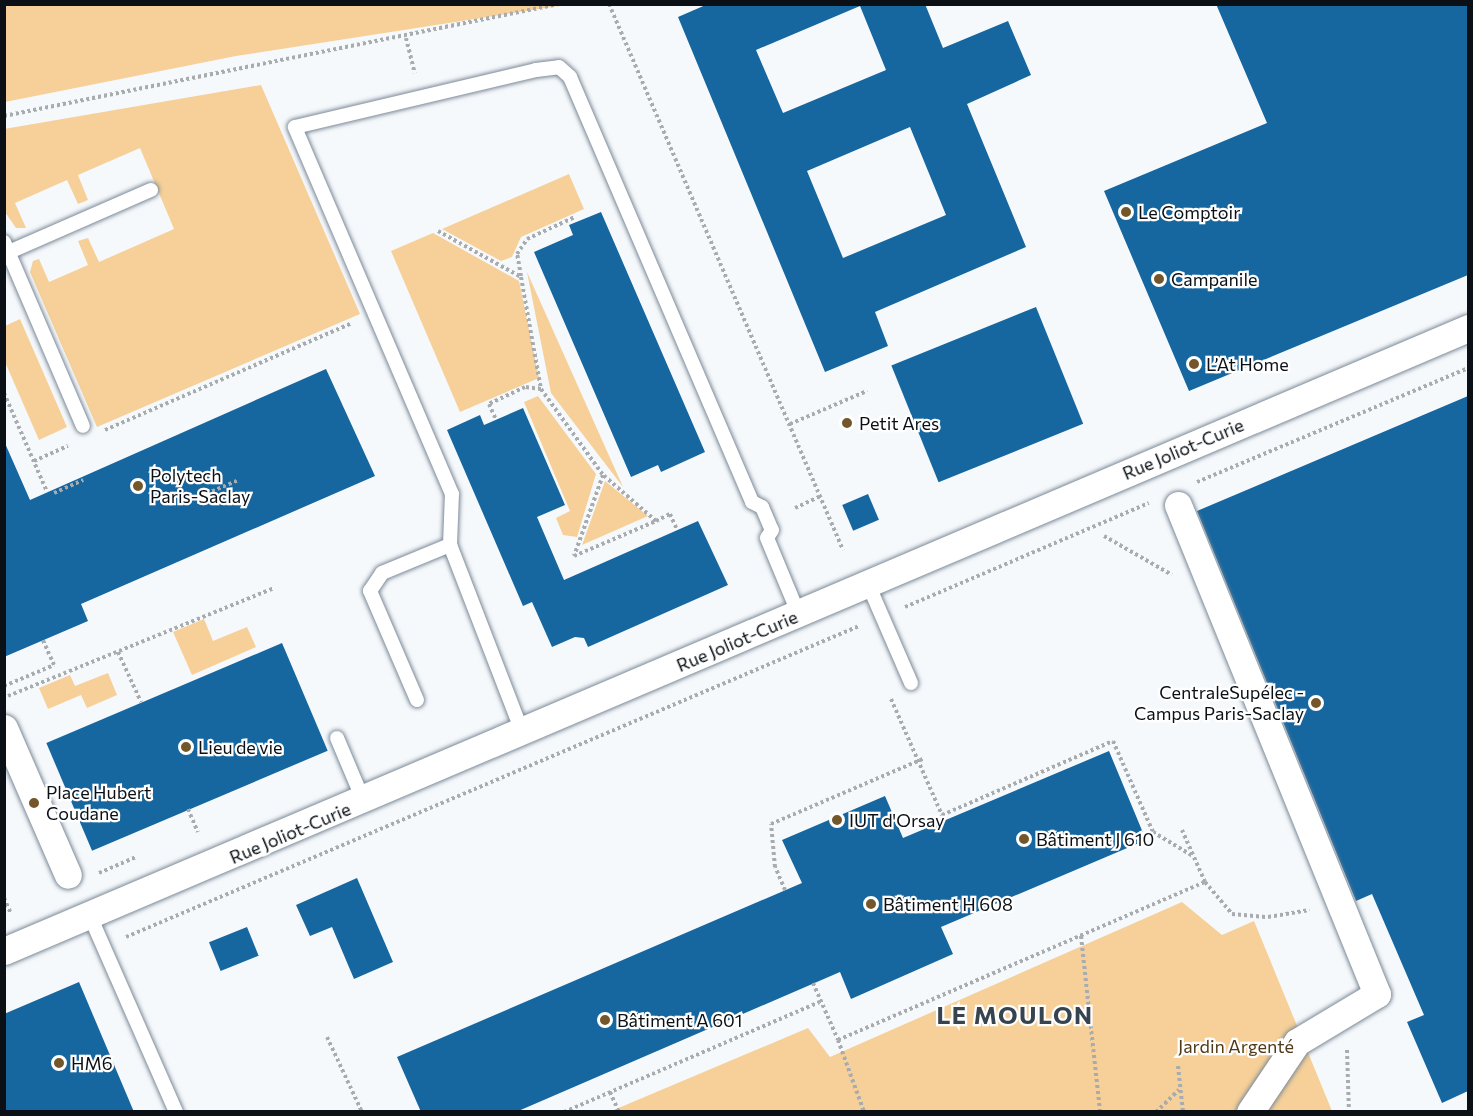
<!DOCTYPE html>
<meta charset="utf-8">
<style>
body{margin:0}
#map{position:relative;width:1473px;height:1116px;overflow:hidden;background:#f6f9fc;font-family:Commissioner,sans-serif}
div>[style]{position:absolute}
.green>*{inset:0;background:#f6d098}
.building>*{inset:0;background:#16669f;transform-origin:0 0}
.path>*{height:4px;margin-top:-2px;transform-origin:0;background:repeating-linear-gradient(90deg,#a8acaf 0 3px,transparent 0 6px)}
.roads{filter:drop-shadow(0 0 2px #7c8a98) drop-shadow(0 0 2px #7c8a98)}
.lane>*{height:14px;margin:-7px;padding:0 7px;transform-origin:7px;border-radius:7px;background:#fff}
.street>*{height:27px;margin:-13.5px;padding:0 13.5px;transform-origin:13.5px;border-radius:13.5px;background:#fff}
.dots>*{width:16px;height:16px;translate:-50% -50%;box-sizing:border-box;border:3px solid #fff;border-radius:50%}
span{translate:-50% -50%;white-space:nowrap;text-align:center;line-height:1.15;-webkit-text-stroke:4.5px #fff;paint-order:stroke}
.poi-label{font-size:18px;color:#0a1015}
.left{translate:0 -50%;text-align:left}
.right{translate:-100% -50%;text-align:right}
.street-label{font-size:18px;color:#0a1015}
.park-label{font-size:18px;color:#503a18}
.district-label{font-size:24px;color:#374450;font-weight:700;letter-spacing:1.5px}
.frame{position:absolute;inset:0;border:6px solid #0a1015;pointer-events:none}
</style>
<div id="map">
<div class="green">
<i style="clip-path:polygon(5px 4px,564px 4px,564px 5px,236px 56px,5px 102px)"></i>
<i style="clip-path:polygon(261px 85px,360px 314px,97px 427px,30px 272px,33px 261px,39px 259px,49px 282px,88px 265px,78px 241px,88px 238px,99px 262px,174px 229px,140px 148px,78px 175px,88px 200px,78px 204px,67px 180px,15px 203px,26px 228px,16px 228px,5px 212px,4px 129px)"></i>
<i style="clip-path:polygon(569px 174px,584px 209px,521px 237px,512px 257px,501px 261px,442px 229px)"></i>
<i style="clip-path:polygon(433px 233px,519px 281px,539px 378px,460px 412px,391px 251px)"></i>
<i style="clip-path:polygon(527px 272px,623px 487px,551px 393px)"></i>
<i style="clip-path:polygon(20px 319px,67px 427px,39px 440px,5px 362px,5px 326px)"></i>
<i style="clip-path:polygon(538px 396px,596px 474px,577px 537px,563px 535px,556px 518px,570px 511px,524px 402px)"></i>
<i style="clip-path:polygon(605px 481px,648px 516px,582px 545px)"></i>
<i style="clip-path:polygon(204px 619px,213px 641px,247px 627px,256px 647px,192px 675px,173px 632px)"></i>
<i style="clip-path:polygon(108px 673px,117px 695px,87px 708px,81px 695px,48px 709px,39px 688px,70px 675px,75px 686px)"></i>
<i style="clip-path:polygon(1182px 902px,1222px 935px,1254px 921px,1332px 1111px,609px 1112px,808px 1028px,830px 1057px)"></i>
</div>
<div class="building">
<i style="clip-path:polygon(evenodd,708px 4px,925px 4px,943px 48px,1008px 21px,1031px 75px,967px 104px,1026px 247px,875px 312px,888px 346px,825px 372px,678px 17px,708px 4px,860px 6px,886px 70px,783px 113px,756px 50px,860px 6px,708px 4px,910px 127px,946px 215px,843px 258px,807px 171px,910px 127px)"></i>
<i style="clip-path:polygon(1216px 4px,1468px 4px,1468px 275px,1189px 391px,1104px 191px,1267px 123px)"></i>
<i style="clip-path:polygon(601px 212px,705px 452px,661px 472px,658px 465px,631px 477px,534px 252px,573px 235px,569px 225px)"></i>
<i style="left:1036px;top:307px;width:126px;height:156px;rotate:68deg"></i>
<i style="clip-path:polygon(326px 369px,375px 476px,81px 604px,88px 621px,4px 657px,4px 441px,30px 500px)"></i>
<i style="clip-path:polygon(1468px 396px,1468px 1091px,1442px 1103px,1407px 1022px,1424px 1015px,1372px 894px,1356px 901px,1197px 511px)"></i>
<i style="clip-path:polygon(523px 408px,565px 505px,537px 517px,564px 580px,698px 521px,728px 585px,588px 647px,584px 638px,575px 637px,552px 647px,532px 602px,523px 606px,447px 430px,480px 415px,484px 425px)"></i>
<i style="left:868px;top:494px;width:28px;height:28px;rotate:67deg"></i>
<i style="left:282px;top:643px;width:117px;height:256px;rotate:67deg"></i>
<i style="clip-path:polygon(1109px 751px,1146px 840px,941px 927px,953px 954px,851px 999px,840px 972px,516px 1112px,421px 1112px,397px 1057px,802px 883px,782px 840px,885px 796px,903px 838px)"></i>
<i style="clip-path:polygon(357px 878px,393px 962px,354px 979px,332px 927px,310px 936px,296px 905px)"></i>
<i style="left:247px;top:927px;width:31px;height:41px;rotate:68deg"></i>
<i style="clip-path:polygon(79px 982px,134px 1112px,4px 1112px,4px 1014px)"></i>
</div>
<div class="path">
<i style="left:609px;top:4px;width:594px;rotate:66.8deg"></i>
<i style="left:406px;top:38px;width:36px;rotate:76deg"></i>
<i style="left:4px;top:116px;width:566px;rotate:-11.41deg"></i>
<i style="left:438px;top:231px;width:95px;rotate:29deg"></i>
<i style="left:521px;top:277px;width:114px;rotate:79.9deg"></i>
<i style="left:541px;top:389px;width:16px;rotate:-173deg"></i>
<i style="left:525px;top:387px;width:40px;rotate:155deg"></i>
<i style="left:489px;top:404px;width:17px;rotate:66deg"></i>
<i style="left:521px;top:276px;width:22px;rotate:-100deg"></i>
<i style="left:517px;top:254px;width:18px;rotate:-56deg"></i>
<i style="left:527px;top:239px;width:53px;rotate:-24.6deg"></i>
<i style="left:541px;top:389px;width:106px;rotate:54.2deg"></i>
<i style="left:603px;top:475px;width:86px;rotate:109.7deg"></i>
<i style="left:574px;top:556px;width:89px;rotate:-23.1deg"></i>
<i style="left:656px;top:521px;width:70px;rotate:-139deg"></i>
<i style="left:4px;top:393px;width:108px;rotate:66.5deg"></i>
<i style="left:790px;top:424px;width:84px;rotate:-23.2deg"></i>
<i style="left:105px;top:430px;width:269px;rotate:-23.4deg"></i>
<i style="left:34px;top:461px;width:37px;rotate:-24deg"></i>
<i style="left:1197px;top:482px;width:294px;rotate:-22.8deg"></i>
<i style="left:54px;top:493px;width:32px;rotate:-24deg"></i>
<i style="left:201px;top:496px;width:39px;rotate:-23deg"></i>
<i style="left:795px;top:508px;width:29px;rotate:-25deg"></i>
<i style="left:656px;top:521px;width:16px;rotate:-27deg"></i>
<i style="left:670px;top:514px;width:17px;rotate:66deg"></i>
<i style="left:1104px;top:536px;width:78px;rotate:29.8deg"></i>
<i style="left:905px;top:607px;width:265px;rotate:-23.1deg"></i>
<i style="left:118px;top:652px;width:55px;rotate:65.3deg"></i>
<i style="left:4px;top:686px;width:54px;rotate:-22.8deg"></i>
<i style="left:54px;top:665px;width:27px;rotate:-114deg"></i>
<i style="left:8px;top:696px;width:287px;rotate:-22.1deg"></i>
<i style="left:891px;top:699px;width:127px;rotate:66.3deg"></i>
<i style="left:942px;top:815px;width:186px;rotate:-23.4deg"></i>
<i style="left:1113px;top:741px;width:99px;rotate:66.3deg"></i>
<i style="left:1153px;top:832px;width:47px;rotate:31deg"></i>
<i style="left:188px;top:809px;width:25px;rotate:67deg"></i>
<i style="left:99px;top:873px;width:40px;rotate:-23.4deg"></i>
<i style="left:1205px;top:882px;width:42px;rotate:49.8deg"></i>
<i style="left:1232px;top:914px;width:36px;rotate:5deg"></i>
<i style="left:1268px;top:917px;width:42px;rotate:-9.7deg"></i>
<i style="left:785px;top:890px;width:25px;rotate:-113deg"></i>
<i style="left:775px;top:867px;width:43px;rotate:-95.3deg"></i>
<i style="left:771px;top:824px;width:165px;rotate:-23.2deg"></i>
<i style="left:4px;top:898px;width:17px;rotate:66deg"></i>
<i style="left:1081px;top:936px;width:177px;rotate:83.8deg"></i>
<i style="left:126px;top:937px;width:796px;rotate:-22.99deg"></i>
<i style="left:813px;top:983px;width:62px;rotate:66.3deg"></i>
<i style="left:838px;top:1040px;width:400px;rotate:-23.3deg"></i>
<i style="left:1205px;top:882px;width:57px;rotate:-113.9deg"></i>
<i style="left:327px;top:1037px;width:83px;rotate:65deg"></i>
<i style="left:838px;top:1040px;width:77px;rotate:70.1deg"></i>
<i style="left:1347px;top:1050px;width:62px;rotate:88.2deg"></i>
<i style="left:1178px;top:1066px;width:46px;rotate:83.8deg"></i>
<i style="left:610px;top:1092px;width:22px;rotate:66deg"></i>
<i style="left:564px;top:1112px;width:278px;rotate:-23.3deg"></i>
<i style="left:1156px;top:1112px;width:32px;rotate:-44deg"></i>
</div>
<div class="roads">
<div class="lane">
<i style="left:4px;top:242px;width:200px;rotate:66.8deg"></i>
<i style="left:9px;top:252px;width:155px;rotate:-23.6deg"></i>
<i style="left:868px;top:584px;width:108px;rotate:66.5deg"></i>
<i style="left:417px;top:700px;width:119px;rotate:-113.3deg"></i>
<i style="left:370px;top:591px;width:22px;rotate:-56deg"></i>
<i style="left:382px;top:573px;width:74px;rotate:-22.4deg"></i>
<i style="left:523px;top:734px;width:203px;rotate:-111.1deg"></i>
<i style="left:450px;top:545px;width:51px;rotate:-87.8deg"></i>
<i style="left:452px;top:494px;width:399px;rotate:-113.2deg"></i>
<i style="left:295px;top:127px;width:248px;rotate:-13.3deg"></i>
<i style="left:536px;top:70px;width:23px;rotate:-7deg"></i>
<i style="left:559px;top:67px;width:15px;rotate:42deg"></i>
<i style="left:570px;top:77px;width:462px;rotate:66.8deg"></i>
<i style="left:752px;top:502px;width:11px;rotate:27deg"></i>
<i style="left:762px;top:507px;width:25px;rotate:67deg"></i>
<i style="left:772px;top:530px;width:9px;rotate:122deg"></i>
<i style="left:767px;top:538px;width:83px;rotate:67.4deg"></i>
<i style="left:337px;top:738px;width:69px;rotate:67.1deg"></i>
<i style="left:90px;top:916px;width:214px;rotate:66.3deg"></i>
</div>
<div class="street">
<i style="left:1178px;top:505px;width:528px;rotate:67.86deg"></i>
<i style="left:1377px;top:994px;width:93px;rotate:149deg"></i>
<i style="left:1297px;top:1042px;width:84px;rotate:123.9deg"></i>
<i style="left:4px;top:728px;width:160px;rotate:66.5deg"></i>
<i style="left:4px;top:951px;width:1591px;rotate:-23.05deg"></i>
</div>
</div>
<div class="dots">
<i style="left:1126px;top:212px;background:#73572a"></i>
<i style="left:1159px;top:279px;background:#73572a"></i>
<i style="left:1194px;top:364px;background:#73572a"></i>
<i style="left:847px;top:423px;background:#73572a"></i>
<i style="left:138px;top:486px;background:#73572a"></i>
<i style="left:1316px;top:703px;background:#73572a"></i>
<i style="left:186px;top:747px;background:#73572a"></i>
<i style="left:34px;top:803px;background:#73572a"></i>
<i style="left:837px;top:820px;background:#73572a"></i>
<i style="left:1024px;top:839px;background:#73572a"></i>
<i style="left:871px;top:904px;background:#73572a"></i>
<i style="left:605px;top:1020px;background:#73572a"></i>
<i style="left:59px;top:1063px;background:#73572a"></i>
</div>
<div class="poi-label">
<span class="left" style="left:1138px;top:212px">Le Comptoir</span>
<span class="left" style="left:1171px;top:279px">Campanile</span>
<span class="left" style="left:1206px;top:364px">L’At Home</span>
<span class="left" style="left:859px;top:423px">Petit Ares</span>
<span class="left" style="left:150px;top:486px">Polytech<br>Paris-Saclay</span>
<span class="right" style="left:1304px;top:703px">CentraleSupélec -<br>Campus Paris-Saclay</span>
<span class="left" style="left:198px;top:747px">Lieu de vie</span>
<span class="left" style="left:46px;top:803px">Place Hubert<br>Coudane</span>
<span class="left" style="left:849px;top:820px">IUT d'Orsay</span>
<span class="left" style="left:1036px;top:839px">Bâtiment J 610</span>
<span class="left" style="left:883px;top:904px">Bâtiment H 608</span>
<span class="left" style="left:617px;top:1020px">Bâtiment A 601</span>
<span class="left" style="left:71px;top:1063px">HM6</span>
</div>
<div class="street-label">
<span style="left:1183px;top:449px;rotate:-23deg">Rue Joliot-Curie</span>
<span style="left:737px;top:641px;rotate:-23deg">Rue Joliot-Curie</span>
<span style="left:290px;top:833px;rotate:-23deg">Rue Joliot-Curie</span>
</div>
<div class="park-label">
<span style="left:1236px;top:1046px">Jardin Argenté</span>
</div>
<div class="district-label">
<span style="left:1015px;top:1015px">LE MOULON</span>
</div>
<div class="frame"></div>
</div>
